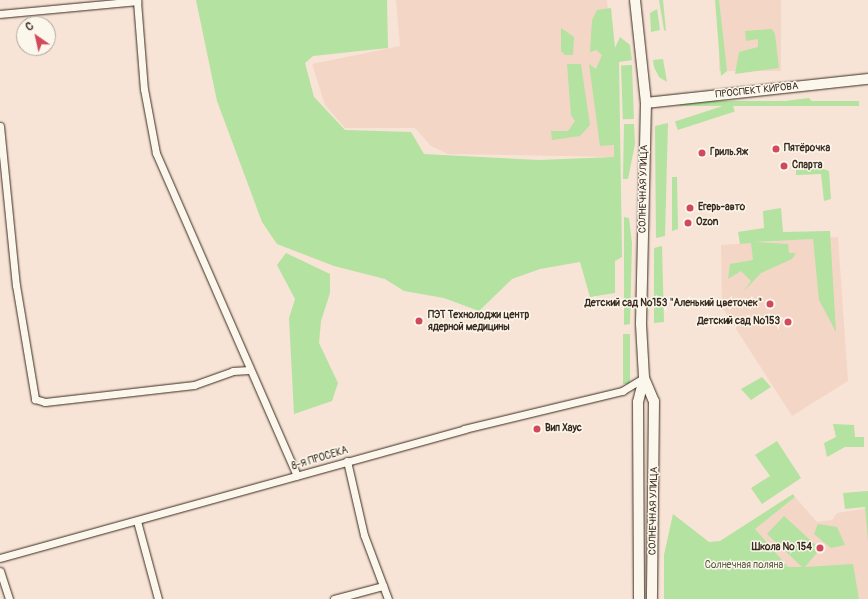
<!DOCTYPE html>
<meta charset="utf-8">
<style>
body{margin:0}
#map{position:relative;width:868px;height:599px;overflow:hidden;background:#f7e4d6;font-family:Pangolin,sans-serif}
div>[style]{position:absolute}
.built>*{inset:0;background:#f4d6c6;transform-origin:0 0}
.green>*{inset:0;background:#b3e2a1;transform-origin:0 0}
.roads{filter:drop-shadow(0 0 1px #3b2a1e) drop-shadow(0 0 1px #3b2a1e)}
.street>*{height:7px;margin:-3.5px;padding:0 3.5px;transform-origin:3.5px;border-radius:3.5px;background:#fbf7ec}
.secondary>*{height:10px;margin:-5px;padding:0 5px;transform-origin:5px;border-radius:5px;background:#fbf7ec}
.dots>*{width:11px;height:11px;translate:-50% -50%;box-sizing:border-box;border:2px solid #fbf7ec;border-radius:50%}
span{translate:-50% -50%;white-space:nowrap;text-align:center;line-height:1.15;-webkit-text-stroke:3px #fbf7ec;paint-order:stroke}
.street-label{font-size:10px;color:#3b2a1e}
.poi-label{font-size:10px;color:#3b2a1e;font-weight:700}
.left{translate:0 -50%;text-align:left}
.right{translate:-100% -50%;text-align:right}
.park-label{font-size:10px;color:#59583f}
.north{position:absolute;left:16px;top:16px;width:40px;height:40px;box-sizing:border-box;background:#fbf7ec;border:1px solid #aea59a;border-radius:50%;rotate:326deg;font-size:11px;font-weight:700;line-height:16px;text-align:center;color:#3b2a1e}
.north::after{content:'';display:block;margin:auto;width:14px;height:18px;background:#d1495b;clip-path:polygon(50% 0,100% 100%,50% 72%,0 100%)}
</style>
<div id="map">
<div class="built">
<i style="clip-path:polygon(396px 0,607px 0,614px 77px,614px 157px,448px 154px,431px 146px,415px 128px,345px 128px,325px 105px,312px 64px,400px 46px)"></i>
<i style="left:719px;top:0;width:62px;height:71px"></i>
<i style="clip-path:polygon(838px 237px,848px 381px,792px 416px,722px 307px,721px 245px)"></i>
<i style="clip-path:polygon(795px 497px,817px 522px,832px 520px,837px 513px,868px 508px,868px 599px,815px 599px,755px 529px)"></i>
</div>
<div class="green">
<i style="clip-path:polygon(196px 0,387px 0,388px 48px,313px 56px,305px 63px,314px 97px,345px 130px,411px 132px,424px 154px,539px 160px,614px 157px,614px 145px,600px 146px,589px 64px,596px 69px,602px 55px,596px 50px,590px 52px,592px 20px,597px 10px,611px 8px,615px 48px,620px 37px,630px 45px,632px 60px,619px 62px,622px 257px,615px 261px,615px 293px,590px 297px,580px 262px,540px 269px,512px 279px,479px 311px,444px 298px,404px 291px,385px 279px,334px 266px,277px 244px,262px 222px,217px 101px)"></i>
<i style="clip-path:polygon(659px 0,663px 0,666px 31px,664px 30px)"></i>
<i style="clip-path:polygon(715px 0,719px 0,727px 71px,721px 76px)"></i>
<i style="clip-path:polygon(657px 9px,660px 30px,651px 32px,650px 13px)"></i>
<i style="clip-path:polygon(561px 28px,574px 37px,573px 55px,565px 55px,561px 51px)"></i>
<i style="clip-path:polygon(772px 29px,775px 34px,779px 68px,735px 74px,739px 52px,758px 47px,758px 39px,746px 41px,745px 31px)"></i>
<i style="clip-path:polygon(663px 59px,667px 82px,659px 77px,654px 67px,653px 60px)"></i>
<i style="clip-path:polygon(567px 64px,581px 64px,590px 125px,580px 136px,552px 140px,551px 131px,568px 131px,575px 121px,571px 115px)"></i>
<i style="left:632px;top:65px;width:54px;height:11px;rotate:88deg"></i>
<i style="clip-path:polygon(809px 98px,813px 103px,786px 105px,785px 101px)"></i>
<i style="left:859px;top:101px;width:5px;height:179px;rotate:90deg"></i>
<i style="left:732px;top:103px;width:9px;height:60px;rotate:72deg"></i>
<i style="clip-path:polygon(668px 123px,665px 236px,656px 238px,655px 126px)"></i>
<i style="clip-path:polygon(624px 124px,634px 124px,635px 144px,628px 179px,623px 179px)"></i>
<i style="clip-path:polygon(821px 168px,829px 171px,831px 199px,824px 201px,821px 174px,796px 175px,796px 170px)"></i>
<i style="clip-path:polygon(672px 177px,677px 177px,678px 229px,672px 231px)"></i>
<i style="clip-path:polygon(781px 208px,783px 232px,830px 231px,836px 332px,819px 300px,813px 239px,755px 242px,788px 244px,789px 253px,796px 253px,792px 259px,761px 273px,743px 292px,751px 281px,741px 271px,728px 279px,730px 264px,753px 260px,751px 243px,740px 244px,738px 232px,764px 228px,763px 211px)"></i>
<i style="clip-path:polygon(624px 217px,629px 218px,632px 243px,630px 324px,624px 325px)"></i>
<i style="clip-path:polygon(662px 246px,664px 322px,654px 323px,654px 248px)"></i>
<i style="clip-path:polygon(286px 253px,330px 274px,330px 293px,321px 321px,319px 343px,338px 383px,332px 401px,294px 414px,289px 318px,295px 299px,277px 265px)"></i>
<i style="left:623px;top:334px;width:7px;height:50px"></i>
<i style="clip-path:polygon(762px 377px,771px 387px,751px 400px,741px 389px)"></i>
<i style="clip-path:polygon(833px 424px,854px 425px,855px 437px,864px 437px,864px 447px,845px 447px,827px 457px,824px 443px,836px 437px)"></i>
<i style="clip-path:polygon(777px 441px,801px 478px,762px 504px,751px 488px,770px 476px,755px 455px)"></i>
<i style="clip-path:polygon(868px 491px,868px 542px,865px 507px,845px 509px,843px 493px)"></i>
<i style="clip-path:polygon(793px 494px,795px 497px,755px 529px,788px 567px,802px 567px,767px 534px,784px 516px,820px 549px,805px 567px,853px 564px,859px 599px,664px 599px,664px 555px,673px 514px,709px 542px,720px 541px)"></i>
<i style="clip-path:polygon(818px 524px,837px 527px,845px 545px,831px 548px,814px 534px)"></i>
</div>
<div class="roads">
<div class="street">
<i style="left:0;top:14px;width:138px;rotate:-5.4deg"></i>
<i style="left:137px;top:1px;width:88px;rotate:85.5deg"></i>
<i style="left:144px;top:89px;width:65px;rotate:79.4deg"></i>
<i style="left:156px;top:153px;width:352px;rotate:66.4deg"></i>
<i style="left:0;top:126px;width:160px;rotate:84.3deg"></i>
<i style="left:16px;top:285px;width:116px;rotate:80.5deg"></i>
<i style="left:35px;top:399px;width:10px;rotate:17deg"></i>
<i style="left:45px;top:402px;width:150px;rotate:-6.5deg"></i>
<i style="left:194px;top:385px;width:41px;rotate:-19.7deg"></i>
<i style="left:233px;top:371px;width:16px;rotate:-4deg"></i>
<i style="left:347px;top:461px;width:76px;rotate:77.1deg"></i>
<i style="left:364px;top:535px;width:68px;rotate:69.4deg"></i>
<i style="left:137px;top:521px;width:81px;rotate:74.9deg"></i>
<i style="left:0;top:558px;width:482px;rotate:-15.5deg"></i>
<i style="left:464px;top:429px;width:163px;rotate:-13.5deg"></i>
<i style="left:622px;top:391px;width:26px;rotate:-31deg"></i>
<i style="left:0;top:571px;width:29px;rotate:72deg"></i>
<i style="left:334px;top:599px;width:51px;rotate:-14.9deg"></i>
</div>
<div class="secondary">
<i style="left:635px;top:0;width:104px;rotate:83.9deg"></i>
<i style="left:646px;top:103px;width:221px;rotate:91.3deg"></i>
<i style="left:641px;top:324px;width:54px;rotate:86.8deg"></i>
<i style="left:644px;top:378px;width:25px;rotate:104deg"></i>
<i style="left:638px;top:402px;width:197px;rotate:89.7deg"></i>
<i style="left:646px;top:103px;width:223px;rotate:-6.2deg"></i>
<i style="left:644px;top:378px;width:25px;rotate:67deg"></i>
<i style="left:654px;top:401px;width:198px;rotate:90.6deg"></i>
</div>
</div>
<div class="dots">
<i style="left:776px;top:149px;background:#d1495b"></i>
<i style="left:702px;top:153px;background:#d1495b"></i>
<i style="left:784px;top:166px;background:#d1495b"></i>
<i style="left:690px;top:208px;background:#d1495b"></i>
<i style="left:688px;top:223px;background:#d1495b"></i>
<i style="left:770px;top:304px;background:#d1495b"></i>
<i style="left:419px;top:321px;background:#d1495b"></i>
<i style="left:788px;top:322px;background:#d1495b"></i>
<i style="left:537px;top:429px;background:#d1495b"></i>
<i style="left:820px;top:548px;background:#d1495b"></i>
</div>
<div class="street-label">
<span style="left:757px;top:91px;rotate:-6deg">ПРОСПЕКТ КИРОВА</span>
<span style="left:644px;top:189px;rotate:-89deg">СОЛНЕЧНАЯ УЛИЦА</span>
<span style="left:320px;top:459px;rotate:-17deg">8-Я ПРОСЕКА</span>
<span style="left:654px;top:511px;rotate:-89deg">СОЛНЕЧНАЯ УЛИЦА</span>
</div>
<div class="poi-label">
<span class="left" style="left:784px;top:149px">Пятёрочка</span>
<span class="left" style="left:710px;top:153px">Гриль.Яж</span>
<span class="left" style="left:792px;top:166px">Спарта</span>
<span class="left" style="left:698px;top:208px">Егерь-авто</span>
<span class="left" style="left:696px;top:223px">Ozon</span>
<span class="right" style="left:762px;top:304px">Детский сад №153 "Аленький цветочек"</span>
<span class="left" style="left:428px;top:321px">ПЭТ Технолоджи центр<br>ядерной медицины</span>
<span class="right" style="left:780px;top:322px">Детский сад №153</span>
<span class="left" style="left:545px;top:429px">Вип Хаус</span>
<span class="right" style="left:812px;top:548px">Школа № 154</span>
</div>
<div class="park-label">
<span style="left:744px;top:566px">Солнечная поляна</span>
</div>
<div class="north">С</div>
</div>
